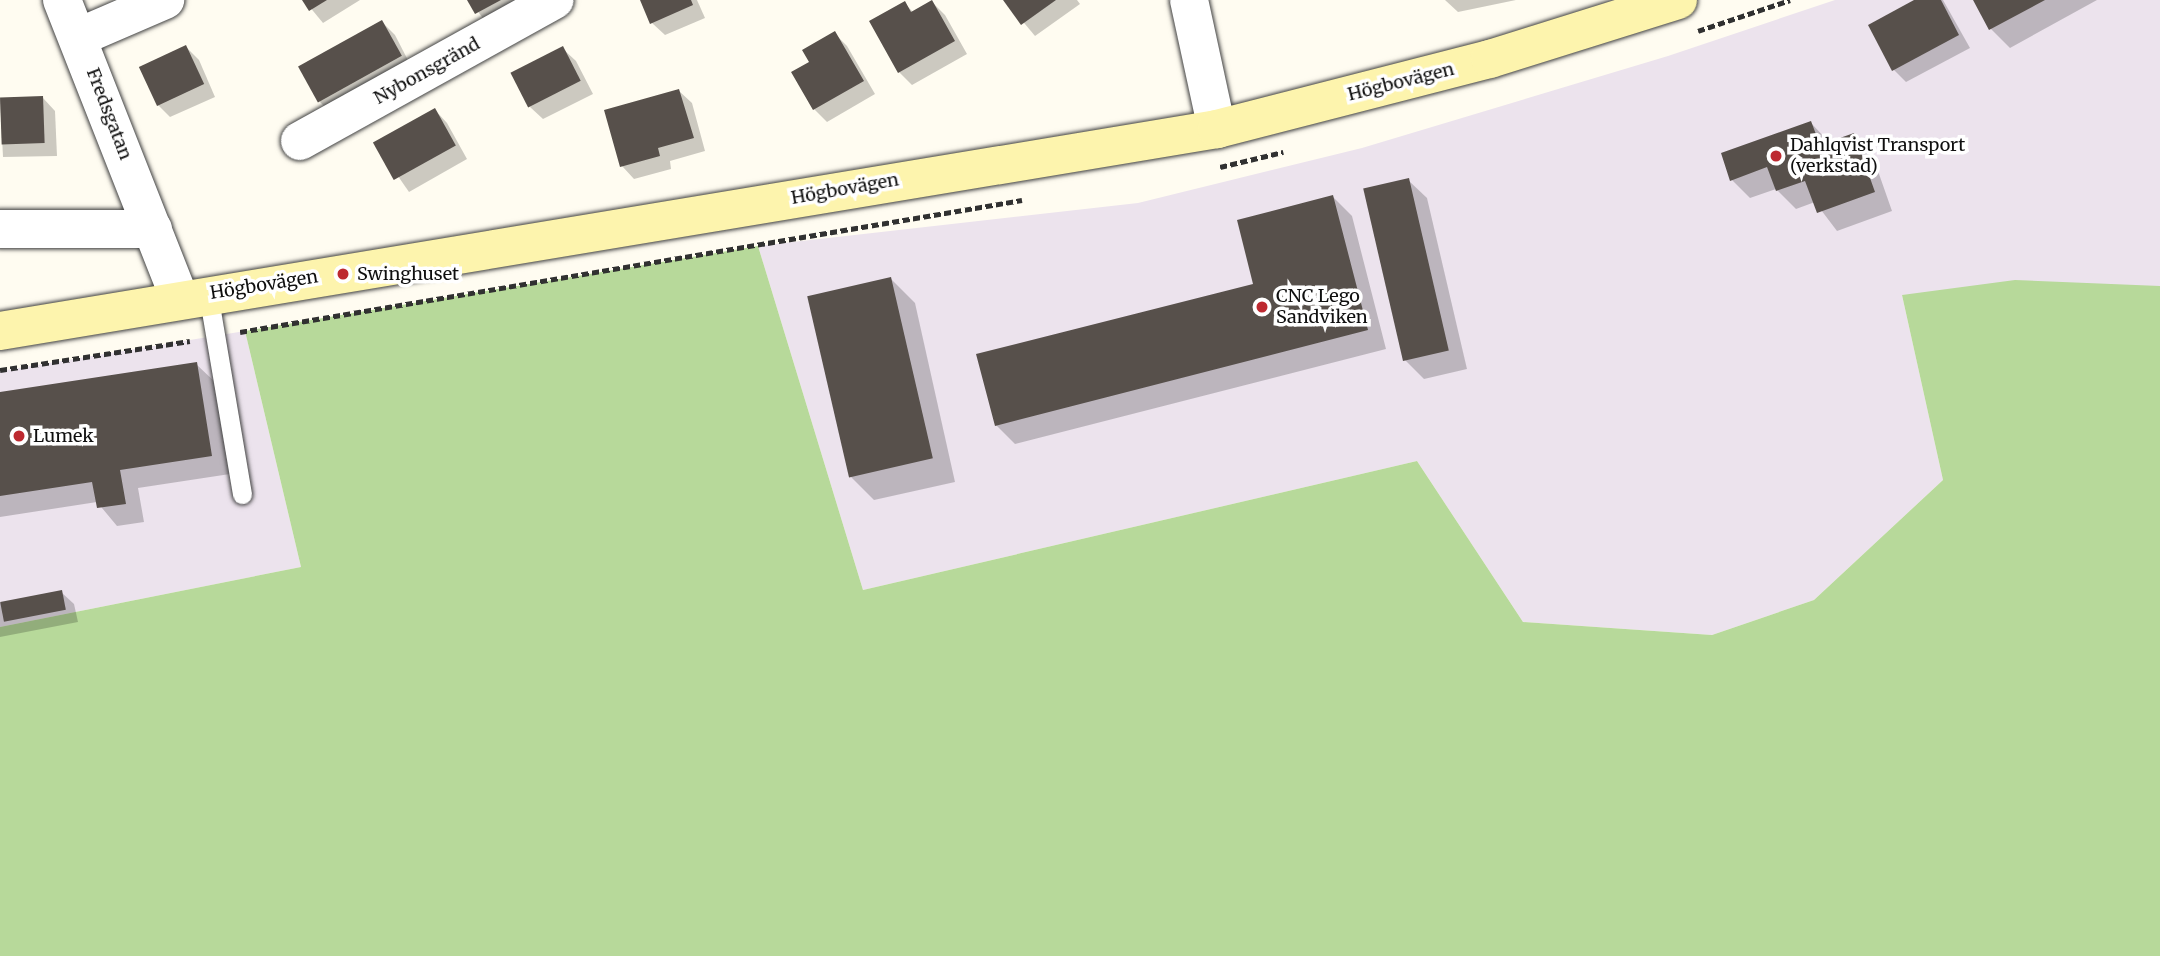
<!DOCTYPE html>
<meta charset="utf-8">
<style>
body{margin:0}
#map{position:relative;width:2160px;height:956px;overflow:hidden;background:#fffcf1;font-family:Merriweather,serif}
div>[style]{position:absolute}
.industrial>*{inset:0;background:#ece3ed}
.forest>*{inset:0;background:#b7d99a}
.shadow>*{inset:0;background:#0003}
.building>*{inset:0;background:#57504b;transform-origin:0 0}
.path>*{height:4.5px;margin-top:-2.25px;transform-origin:0;background:repeating-linear-gradient(90deg,#313131 0 7px,transparent 0 10.5px)}
.roads{filter:drop-shadow(0 0 2px #424242) drop-shadow(0 0 2px #424242)}
.lane>*{height:19px;margin:-9.5px;padding:0 9.5px;transform-origin:9.5px;border-radius:9.5px;background:#fff}
.street>*{height:38px;margin:-19px;padding:0 19px;transform-origin:19px;border-radius:19px;background:#fff}
.secondary>*{height:38px;margin:-19px;padding:0 19px;transform-origin:19px;border-radius:19px;background:#fdf4ad}
.dots>*{width:19px;height:19px;translate:-50% -50%;box-sizing:border-box;border:4px solid #fff;border-radius:50%}
span{translate:-50% -50%;white-space:nowrap;text-align:center;line-height:1.15;-webkit-text-stroke:7px #fff;paint-order:stroke}
.street-label{font-size:18px;color:#0f0f0f}
.poi-label{font-size:18px;color:#0f0f0f}
.left{translate:0 -50%;text-align:left}
</style>
<div id="map">
<div class="industrial">
<i style="clip-path:polygon(1835px 0,2160px 0,2160px 286px,1902px 295px,1943px 480px,1814px 600px,1712px 635px,1523px 622px,1417px 461px,863px 590px,758px 246px,1138px 203px,1362px 148px,1668px 56px)"></i>
<i style="clip-path:polygon(245px 331px,301px 567px,0 627px,0 371px)"></i>
</div>
<div class="forest">
<i style="clip-path:polygon(758px 246px,863px 590px,1417px 461px,1523px 622px,1712px 635px,1814px 600px,1943px 480px,1902px 295px,2015px 280px,2160px 286px,2160px 956px,0 956px,0 627px,301px 567px,245px 331px)"></i>
</div>
<div class="shadow">
<i style="clip-path:polygon(304px 0,360px 0,323px 23px)"></i>
<i style="clip-path:polygon(469px 0,536px 0,489px 26px)"></i>
<i style="clip-path:polygon(642px 0,697px 0,705px 18px,665px 35px,652px 23px)"></i>
<i style="clip-path:polygon(1005px 0,1077px 0,1080px 4px,1035px 36px)"></i>
<i style="clip-path:polygon(1445px 0,1516px 0,1458px 12px)"></i>
<i style="clip-path:polygon(1917px 0,1943px 0,1970px 48px,1906px 82px,1894px 70px)"></i>
<i style="clip-path:polygon(1975px 0,2097px 0,2010px 48px,1991px 29px)"></i>
<i style="clip-path:polygon(932px 2px,945px 15px,967px 54px,912px 85px,899px 72px,905px 4px,913px 12px)"></i>
<i style="clip-path:polygon(382px 22px,395px 35px,413px 70px,326px 108px,320px 102px,326px 53px)"></i>
<i style="clip-path:polygon(834px 33px,847px 46px,875px 94px,827px 122px,814px 109px,811px 63px)"></i>
<i style="clip-path:polygon(186px 47px,199px 60px,215px 97px,170px 117px,157px 104px)"></i>
<i style="clip-path:polygon(563px 49px,576px 61px,593px 94px,543px 119px,530px 107px)"></i>
<i style="clip-path:polygon(679px 91px,692px 103px,705px 151px,670px 161px,671px 169px,634px 179px,622px 166px)"></i>
<i style="clip-path:polygon(43px 98px,55px 111px,57px 156px,3px 157px,0 99px)"></i>
<i style="clip-path:polygon(435px 110px,447px 123px,467px 159px,409px 192px,375px 143px)"></i>
<i style="clip-path:polygon(1811px 123px,1829px 142px,1853px 135px,1872px 154px,1892px 211px,1837px 231px,1815px 202px,1796px 209px,1776px 189px,1750px 198px,1732px 180px)"></i>
<i style="clip-path:polygon(1408px 180px,1427px 198px,1467px 369px,1424px 379px,1405px 360px)"></i>
<i style="clip-path:polygon(1333px 197px,1352px 216px,1386px 349px,1015px 444px,996px 425px,1255px 285px)"></i>
<i style="clip-path:polygon(891px 279px,915px 303px,955px 482px,874px 500px,850px 476px)"></i>
<i style="clip-path:polygon(196px 364px,215px 382px,230px 474px,138px 488px,144px 522px,117px 526px,97px 502px,0 517px,0 394px)"></i>
<i style="clip-path:polygon(61px 592px,74px 604px,78px 622px,0 637px,0 603px)"></i>
</div>
<div class="building">
<i style="clip-path:polygon(302px 0,327px 0,309px 11px)"></i>
<i style="clip-path:polygon(467px 0,501px 0,475px 14px)"></i>
<i style="clip-path:polygon(640px 0,691px 0,693px 5px,650px 24px)"></i>
<i style="clip-path:polygon(932px 0,955px 41px,898px 73px,869px 21px,905px 1px,911px 12px)"></i>
<i style="clip-path:polygon(1003px 0,1056px 0,1021px 25px)"></i>
<i style="clip-path:polygon(1914px 0,1941px 0,1959px 35px,1892px 71px,1868px 25px)"></i>
<i style="clip-path:polygon(1973px 0,2045px 0,1989px 30px)"></i>
<i style="left:382px;top:20px;width:41px;height:96px;rotate:61deg"></i>
<i style="clip-path:polygon(835px 31px,864px 81px,813px 110px,791px 72px,809px 62px,802px 50px)"></i>
<i style="left:186px;top:45px;width:43px;height:52px;rotate:65deg"></i>
<i style="left:563px;top:46px;width:39px;height:59px;rotate:63deg"></i>
<i style="clip-path:polygon(679px 89px,694px 138px,658px 148px,660px 156px,620px 167px,604px 110px)"></i>
<i style="left:43px;top:96px;width:47px;height:43px;rotate:88deg"></i>
<i style="left:435px;top:108px;width:43px;height:71px;rotate:61deg"></i>
<i style="clip-path:polygon(1811px 121px,1820px 145px,1854px 133px,1875px 192px,1817px 213px,1805px 181px,1776px 191px,1767px 167px,1730px 181px,1721px 153px)"></i>
<i style="left:1409px;top:178px;width:177px;height:47px;rotate:77deg"></i>
<i style="clip-path:polygon(1333px 195px,1368px 330px,995px 426px,976px 354px,1253px 284px,1237px 220px)"></i>
<i style="left:891px;top:277px;width:186px;height:86px;rotate:77deg"></i>
<i style="clip-path:polygon(197px 362px,212px 456px,120px 470px,126px 504px,97px 508px,92px 482px,0 496px,0 392px)"></i>
<i style="left:62px;top:590px;width:20px;height:63px;rotate:79deg"></i>
</div>
<div class="path">
<i style="left:1698px;top:31px;width:97px;rotate:-18.6deg"></i>
<i style="left:1220px;top:167px;width:65px;rotate:-13.4deg"></i>
<i style="left:240px;top:332px;width:793px;rotate:-9.58deg"></i>
<i style="left:0;top:370px;width:192px;rotate:-8.7deg"></i>
</div>
<div class="roads">
<div class="lane">
<i style="left:208px;top:293px;width:204px;rotate:80.4deg"></i>
</div>
<div class="street">
<i style="left:62px;top:0;width:321px;rotate:68.5deg"></i>
<i style="left:1189px;top:0;width:132px;rotate:77.8deg"></i>
<i style="left:79px;top:37px;width:94px;rotate:-23.3deg"></i>
<i style="left:300px;top:141px;width:291px;rotate:-29deg"></i>
<i style="left:0;top:229px;width:153px"></i>
</div>
<div class="secondary">
<i style="left:0;top:331px;width:1234px;rotate:-9.42deg"></i>
<i style="left:1217px;top:129px;width:282px;rotate:-14.4deg"></i>
<i style="left:1490px;top:59px;width:197px;rotate:-17.4deg"></i>
</div>
</div>
<div class="dots">
<i style="left:1776px;top:156px;background:#bd2930"></i>
<i style="left:343px;top:274px;background:#bd2930"></i>
<i style="left:1262px;top:307px;background:#bd2930"></i>
<i style="left:19px;top:436px;background:#bd2930"></i>
</div>
<div class="street-label">
<span style="left:427px;top:71px;rotate:-29deg">Nybonsgränd</span>
<span style="left:1401px;top:82px;rotate:-14deg">Högbovägen</span>
<span style="left:109px;top:114px;rotate:69deg">Fredsgatan</span>
<span style="left:845px;top:189px;rotate:-10deg">Högbovägen</span>
<span style="left:264px;top:285px;rotate:-9deg">Högbovägen</span>
</div>
<div class="poi-label">
<span class="left" style="left:1790px;top:156px">Dahlqvist Transport<br>(verkstad)</span>
<span class="left" style="left:357px;top:274px">Swinghuset</span>
<span class="left" style="left:1276px;top:307px">CNC Lego<br>Sandviken</span>
<span class="left" style="left:33px;top:436px">Lumek</span>
</div>
</div>
